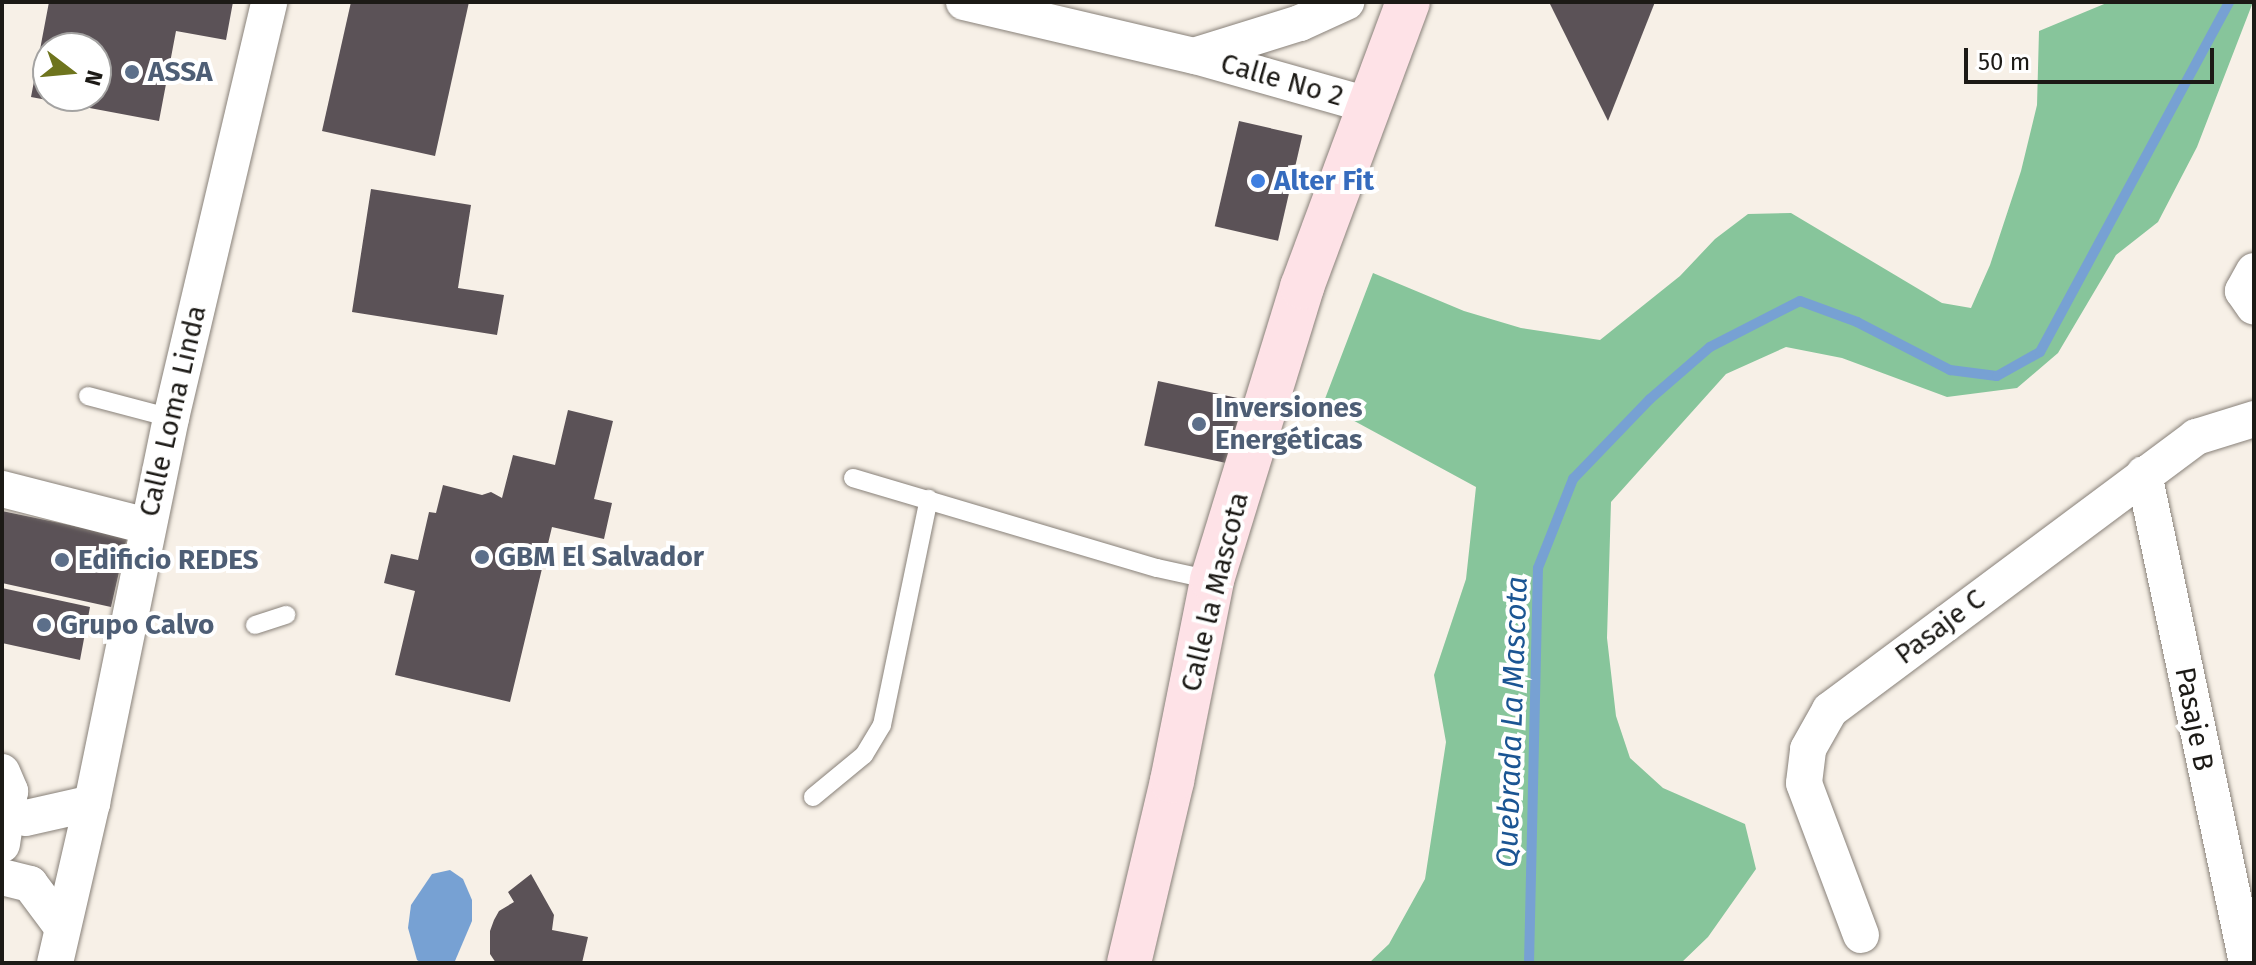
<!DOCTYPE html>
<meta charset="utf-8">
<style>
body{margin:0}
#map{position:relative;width:2256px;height:965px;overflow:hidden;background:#f7f0e7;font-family:"Fira Sans",sans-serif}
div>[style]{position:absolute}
.forest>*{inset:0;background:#87c59b}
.water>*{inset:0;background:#77a1d3}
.stream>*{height:10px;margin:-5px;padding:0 5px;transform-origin:5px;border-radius:5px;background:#77a1d3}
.building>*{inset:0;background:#5b5257;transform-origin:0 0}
.roads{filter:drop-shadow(0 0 2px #888179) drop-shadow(0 0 2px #888179)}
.lane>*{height:18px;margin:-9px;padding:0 9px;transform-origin:9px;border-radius:9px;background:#fff}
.street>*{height:36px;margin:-18px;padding:0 18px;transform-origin:18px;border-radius:18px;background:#fff}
.secondary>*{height:44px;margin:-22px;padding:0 22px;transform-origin:22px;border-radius:22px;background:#fee2e7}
.dots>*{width:22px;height:22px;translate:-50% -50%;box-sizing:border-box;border:4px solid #fff;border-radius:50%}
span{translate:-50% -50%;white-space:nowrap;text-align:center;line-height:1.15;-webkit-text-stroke:8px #fff;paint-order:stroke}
.service-label{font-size:28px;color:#4e5e75;font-weight:700}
.left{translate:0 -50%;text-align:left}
.street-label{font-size:28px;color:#1c1a16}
.shop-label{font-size:28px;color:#366cbe;font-weight:700}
.water-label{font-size:30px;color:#1b5593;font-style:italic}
.frame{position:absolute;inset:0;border:4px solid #1c1a16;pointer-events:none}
.north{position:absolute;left:32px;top:32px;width:80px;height:80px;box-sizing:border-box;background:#fff;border:2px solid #a4a3a2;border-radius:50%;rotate:106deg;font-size:22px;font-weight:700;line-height:32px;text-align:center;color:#1c1a16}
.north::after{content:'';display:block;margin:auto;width:28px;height:36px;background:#6e741d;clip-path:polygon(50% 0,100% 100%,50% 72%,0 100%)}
.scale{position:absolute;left:1964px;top:48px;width:250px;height:36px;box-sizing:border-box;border:4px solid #1c1a16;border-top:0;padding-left:10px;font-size:24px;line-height:28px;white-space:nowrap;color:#1c1a16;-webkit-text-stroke:6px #fff;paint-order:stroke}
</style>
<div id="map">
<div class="forest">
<i style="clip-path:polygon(2109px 2px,2253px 2px,2197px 147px,2158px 222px,2116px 255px,2058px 353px,2017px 388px,1947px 397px,1842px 358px,1786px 347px,1726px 374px,1611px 502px,1607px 638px,1616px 716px,1630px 758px,1663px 788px,1745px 824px,1756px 869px,1708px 937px,1681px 963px,1369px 963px,1389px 944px,1425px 879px,1446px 742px,1434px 675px,1466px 579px,1476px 487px,1323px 404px,1373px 273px,1464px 311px,1521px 328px,1600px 340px,1680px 276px,1715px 239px,1748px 214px,1791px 213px,1942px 303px,1971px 308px,1990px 265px,2021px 171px,2037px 105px,2039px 31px)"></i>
</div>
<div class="water">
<i style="clip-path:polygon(450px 870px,463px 879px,472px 900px,472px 921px,455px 961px,422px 963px,417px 960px,408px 928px,411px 905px,432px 874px)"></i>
</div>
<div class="stream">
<i style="left:1529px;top:963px;width:395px;rotate:-88.7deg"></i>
<i style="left:1538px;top:568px;width:96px;rotate:-68.5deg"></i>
<i style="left:1573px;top:479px;width:111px;rotate:-46.1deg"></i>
<i style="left:1650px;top:399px;width:79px;rotate:-40.9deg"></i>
<i style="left:1710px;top:347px;width:101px;rotate:-27.1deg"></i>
<i style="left:1800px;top:301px;width:61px;rotate:20.2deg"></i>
<i style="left:1857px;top:322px;width:105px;rotate:27.3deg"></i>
<i style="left:1950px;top:370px;width:47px;rotate:7.3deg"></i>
<i style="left:1997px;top:376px;width:49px;rotate:-29.2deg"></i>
<i style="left:2040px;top:352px;width:398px;rotate:-61.6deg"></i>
</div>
<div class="building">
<i style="clip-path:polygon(evenodd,49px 2px,233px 2px,226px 40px,176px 31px,159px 121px,31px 97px,49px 2px,48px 48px,96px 48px,96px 96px,48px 96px,48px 48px)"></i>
<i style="clip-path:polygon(351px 2px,469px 2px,435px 156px,322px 131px)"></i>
<i style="clip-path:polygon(1549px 2px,1655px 2px,1608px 121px)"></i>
<i style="left:1239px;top:121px;width:65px;height:108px;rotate:13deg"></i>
<i style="clip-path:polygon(371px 189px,471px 205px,458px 288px,504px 295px,497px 335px,352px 312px)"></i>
<i style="left:1158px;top:381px;width:97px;height:66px;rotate:12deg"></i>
<i style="clip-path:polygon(568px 410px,613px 421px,594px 499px,612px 503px,604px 539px,552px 527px,510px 702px,395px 675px,415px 591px,384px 583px,391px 554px,418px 560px,429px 512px,436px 513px,443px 485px,482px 495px,491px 492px,502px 498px,513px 455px,555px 465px)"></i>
<i style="clip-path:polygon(2px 511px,127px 537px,111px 607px,2px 583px)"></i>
<i style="clip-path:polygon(2px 588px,90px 607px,80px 660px,2px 643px)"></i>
<i style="clip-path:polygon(531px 874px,554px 915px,552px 930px,588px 937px,582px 963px,496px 963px,490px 954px,490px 931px,494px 920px,499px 911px,514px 902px,508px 892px)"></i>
</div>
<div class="roads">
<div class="lane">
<i style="left:88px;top:396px;width:86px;rotate:14.8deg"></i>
<i style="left:853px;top:478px;width:317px;rotate:16.5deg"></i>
<i style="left:1157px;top:568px;width:56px;rotate:12.3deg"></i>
<i style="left:255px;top:625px;width:33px;rotate:-18deg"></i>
<i style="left:813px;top:797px;width:66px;rotate:-39.5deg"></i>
<i style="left:864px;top:755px;width:35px;rotate:-59deg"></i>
<i style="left:882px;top:725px;width:231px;rotate:-78.3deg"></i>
</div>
<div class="street">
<i style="left:964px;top:2px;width:237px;rotate:13.2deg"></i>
<i style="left:1195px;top:56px;width:180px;rotate:15.8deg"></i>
<i style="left:1197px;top:55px;width:108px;rotate:-17.3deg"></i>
<i style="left:1300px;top:23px;width:51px;rotate:-24.5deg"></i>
<i style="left:2254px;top:271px;width:23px;rotate:119deg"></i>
<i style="left:2243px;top:291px;width:19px;rotate:55deg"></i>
<i style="left:2144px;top:474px;width:500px;rotate:78.1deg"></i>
<i style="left:2px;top:489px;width:150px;rotate:14.3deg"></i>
<i style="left:2px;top:772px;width:21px;rotate:67deg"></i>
<i style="left:10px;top:791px;width:54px;rotate:98.6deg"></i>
<i style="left:9px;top:814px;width:17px;rotate:13deg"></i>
<i style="left:26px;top:818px;width:68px;rotate:-12.8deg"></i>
<i style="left:2px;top:877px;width:29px;rotate:14deg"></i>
<i style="left:30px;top:884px;width:54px;rotate:53.3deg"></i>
<i style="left:1861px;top:935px;width:162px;rotate:-110.6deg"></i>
<i style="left:1804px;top:783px;width:34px;rotate:-83deg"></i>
<i style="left:1808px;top:749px;width:45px;rotate:-60.6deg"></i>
<i style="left:1830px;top:710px;width:457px;rotate:-36.7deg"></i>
<i style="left:2196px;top:437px;width:61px;rotate:-17.2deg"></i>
<i style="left:55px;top:963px;width:164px;rotate:-77deg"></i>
<i style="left:92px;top:803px;width:393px;rotate:-78.4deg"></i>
<i style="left:171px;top:418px;width:427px;rotate:-76.7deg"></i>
</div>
<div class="secondary">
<i style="left:1129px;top:963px;width:187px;rotate:-76.7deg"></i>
<i style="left:1172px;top:781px;width:205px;rotate:-78.7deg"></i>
<i style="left:1212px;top:580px;width:307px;rotate:-72.9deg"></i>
<i style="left:1302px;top:287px;width:304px;rotate:-69.6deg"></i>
</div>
</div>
<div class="dots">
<i style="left:132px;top:72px;background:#5c6f8a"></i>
<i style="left:1258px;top:181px;background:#3f7fe0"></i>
<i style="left:1199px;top:424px;background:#5c6f8a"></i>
<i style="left:482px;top:557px;background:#5c6f8a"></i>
<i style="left:62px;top:560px;background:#5c6f8a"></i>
<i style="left:44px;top:625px;background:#5c6f8a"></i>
</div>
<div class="service-label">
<span class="left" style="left:148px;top:72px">ASSA</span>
<span class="left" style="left:1215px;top:424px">Inversiones<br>Energéticas</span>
<span class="left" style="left:498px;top:557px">GBM El Salvador</span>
<span class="left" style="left:78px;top:560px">Edificio REDES</span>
<span class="left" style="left:60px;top:625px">Grupo Calvo</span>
</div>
<div class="street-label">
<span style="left:1282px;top:80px;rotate:16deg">Calle No 2</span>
<span style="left:173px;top:411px;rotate:-77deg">Calle Loma Linda</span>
<span style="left:1215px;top:592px;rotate:-76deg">Calle la Mascota</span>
<span style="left:1940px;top:627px;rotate:-37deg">Pasaje C</span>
<span style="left:2194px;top:719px;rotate:79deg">Pasaje B</span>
</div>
<div class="shop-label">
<span class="left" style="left:1274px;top:181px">Alter Fit</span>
</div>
<div class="water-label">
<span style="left:1512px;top:722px;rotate:-88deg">Quebrada La Mascota</span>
</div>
<div class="frame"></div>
<div class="north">N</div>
<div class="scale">50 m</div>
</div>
